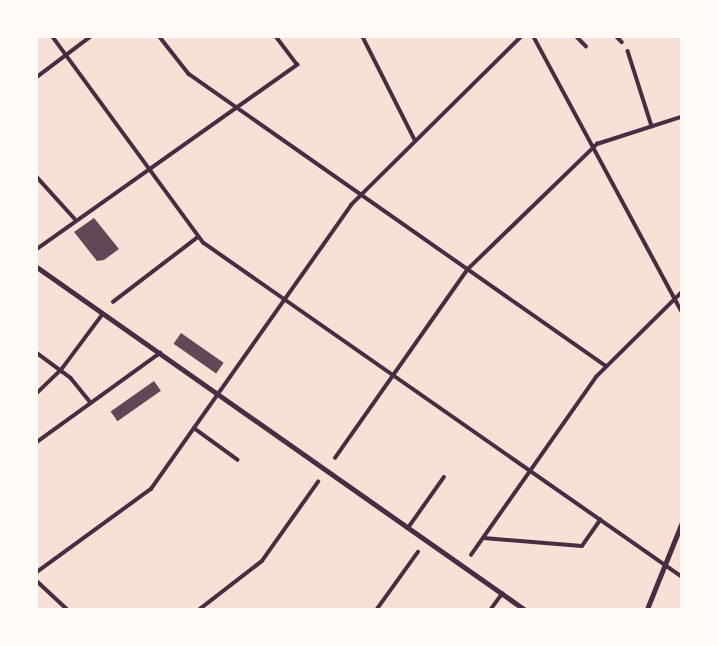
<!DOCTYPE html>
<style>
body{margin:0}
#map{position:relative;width:718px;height:646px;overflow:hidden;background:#f7e1d7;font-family:Mulish,sans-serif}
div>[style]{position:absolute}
.building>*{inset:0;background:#644757;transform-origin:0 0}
.minor>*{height:3.5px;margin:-1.75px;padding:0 1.75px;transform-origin:1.75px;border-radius:1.75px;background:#4a2c40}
.tertiary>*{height:4.5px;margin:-2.25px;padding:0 2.25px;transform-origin:2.25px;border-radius:2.25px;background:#4a2c40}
span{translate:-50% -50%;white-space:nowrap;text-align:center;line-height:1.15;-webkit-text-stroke:6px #fffaf5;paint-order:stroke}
.frame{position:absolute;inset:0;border:38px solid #fffaf5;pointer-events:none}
</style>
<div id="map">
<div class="building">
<i style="clip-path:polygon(94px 218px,119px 249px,104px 260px,97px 261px,74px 232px)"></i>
<i style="left:181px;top:333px;width:52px;height:13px;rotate:35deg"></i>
<i style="left:154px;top:381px;width:12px;height:53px;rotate:55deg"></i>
</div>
<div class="minor">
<i style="left:53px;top:37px;width:255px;rotate:53.8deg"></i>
<i style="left:204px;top:243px;width:582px;rotate:34.92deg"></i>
<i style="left:160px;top:37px;width:47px;rotate:51.9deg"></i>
<i style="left:189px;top:74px;width:509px;rotate:35deg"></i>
<i style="left:363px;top:37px;width:115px;rotate:63.2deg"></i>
<i style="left:534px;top:37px;width:310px;rotate:61.7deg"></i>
<i style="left:577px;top:37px;width:13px;rotate:45deg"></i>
<i style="left:617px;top:37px;width:7px;rotate:45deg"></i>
<i style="left:628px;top:51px;width:79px;rotate:72.3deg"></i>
<i style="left:37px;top:77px;width:66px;rotate:-37deg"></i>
<i style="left:37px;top:177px;width:58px;rotate:47.8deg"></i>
<i style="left:37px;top:249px;width:319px;rotate:-35.3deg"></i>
<i style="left:297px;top:65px;width:35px;rotate:-127deg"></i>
<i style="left:113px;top:302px;width:107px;rotate:-37.4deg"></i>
<i style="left:37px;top:353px;width:42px;rotate:36.3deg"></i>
<i style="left:71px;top:378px;width:32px;rotate:51deg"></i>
<i style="left:37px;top:393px;width:33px;rotate:-44deg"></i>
<i style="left:61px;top:370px;width:69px;rotate:-53.3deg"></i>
<i style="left:194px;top:428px;width:54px;rotate:36deg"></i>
<i style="left:37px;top:442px;width:152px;rotate:-35.9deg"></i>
<i style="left:335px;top:458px;width:231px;rotate:-54.9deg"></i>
<i style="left:468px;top:269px;width:180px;rotate:-44.1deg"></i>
<i style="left:597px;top:144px;width:88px;rotate:-17.8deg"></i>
<i style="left:408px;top:528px;width:62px;rotate:-54.8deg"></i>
<i style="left:484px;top:538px;width:98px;rotate:4.7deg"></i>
<i style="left:582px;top:546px;width:32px;rotate:-55deg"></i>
<i style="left:471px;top:555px;width:218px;rotate:-54.9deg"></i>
<i style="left:596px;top:377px;width:120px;rotate:-44.7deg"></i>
<i style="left:37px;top:572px;width:141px;rotate:-36.1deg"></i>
<i style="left:151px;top:489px;width:347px;rotate:-54.8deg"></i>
<i style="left:351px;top:205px;width:239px;rotate:-44.7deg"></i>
<i style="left:37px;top:581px;width:41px;rotate:43deg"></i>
<i style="left:200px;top:609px;width:78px;rotate:-37.7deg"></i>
<i style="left:262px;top:561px;width:97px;rotate:-54.7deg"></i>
<i style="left:377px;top:609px;width:70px;rotate:-54.3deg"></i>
<i style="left:491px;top:609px;width:19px;rotate:-54deg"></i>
</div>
<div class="tertiary">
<i style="left:37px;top:267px;width:595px;rotate:35.08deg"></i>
<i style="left:647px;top:609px;width:91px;rotate:-68deg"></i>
</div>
<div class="frame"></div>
</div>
